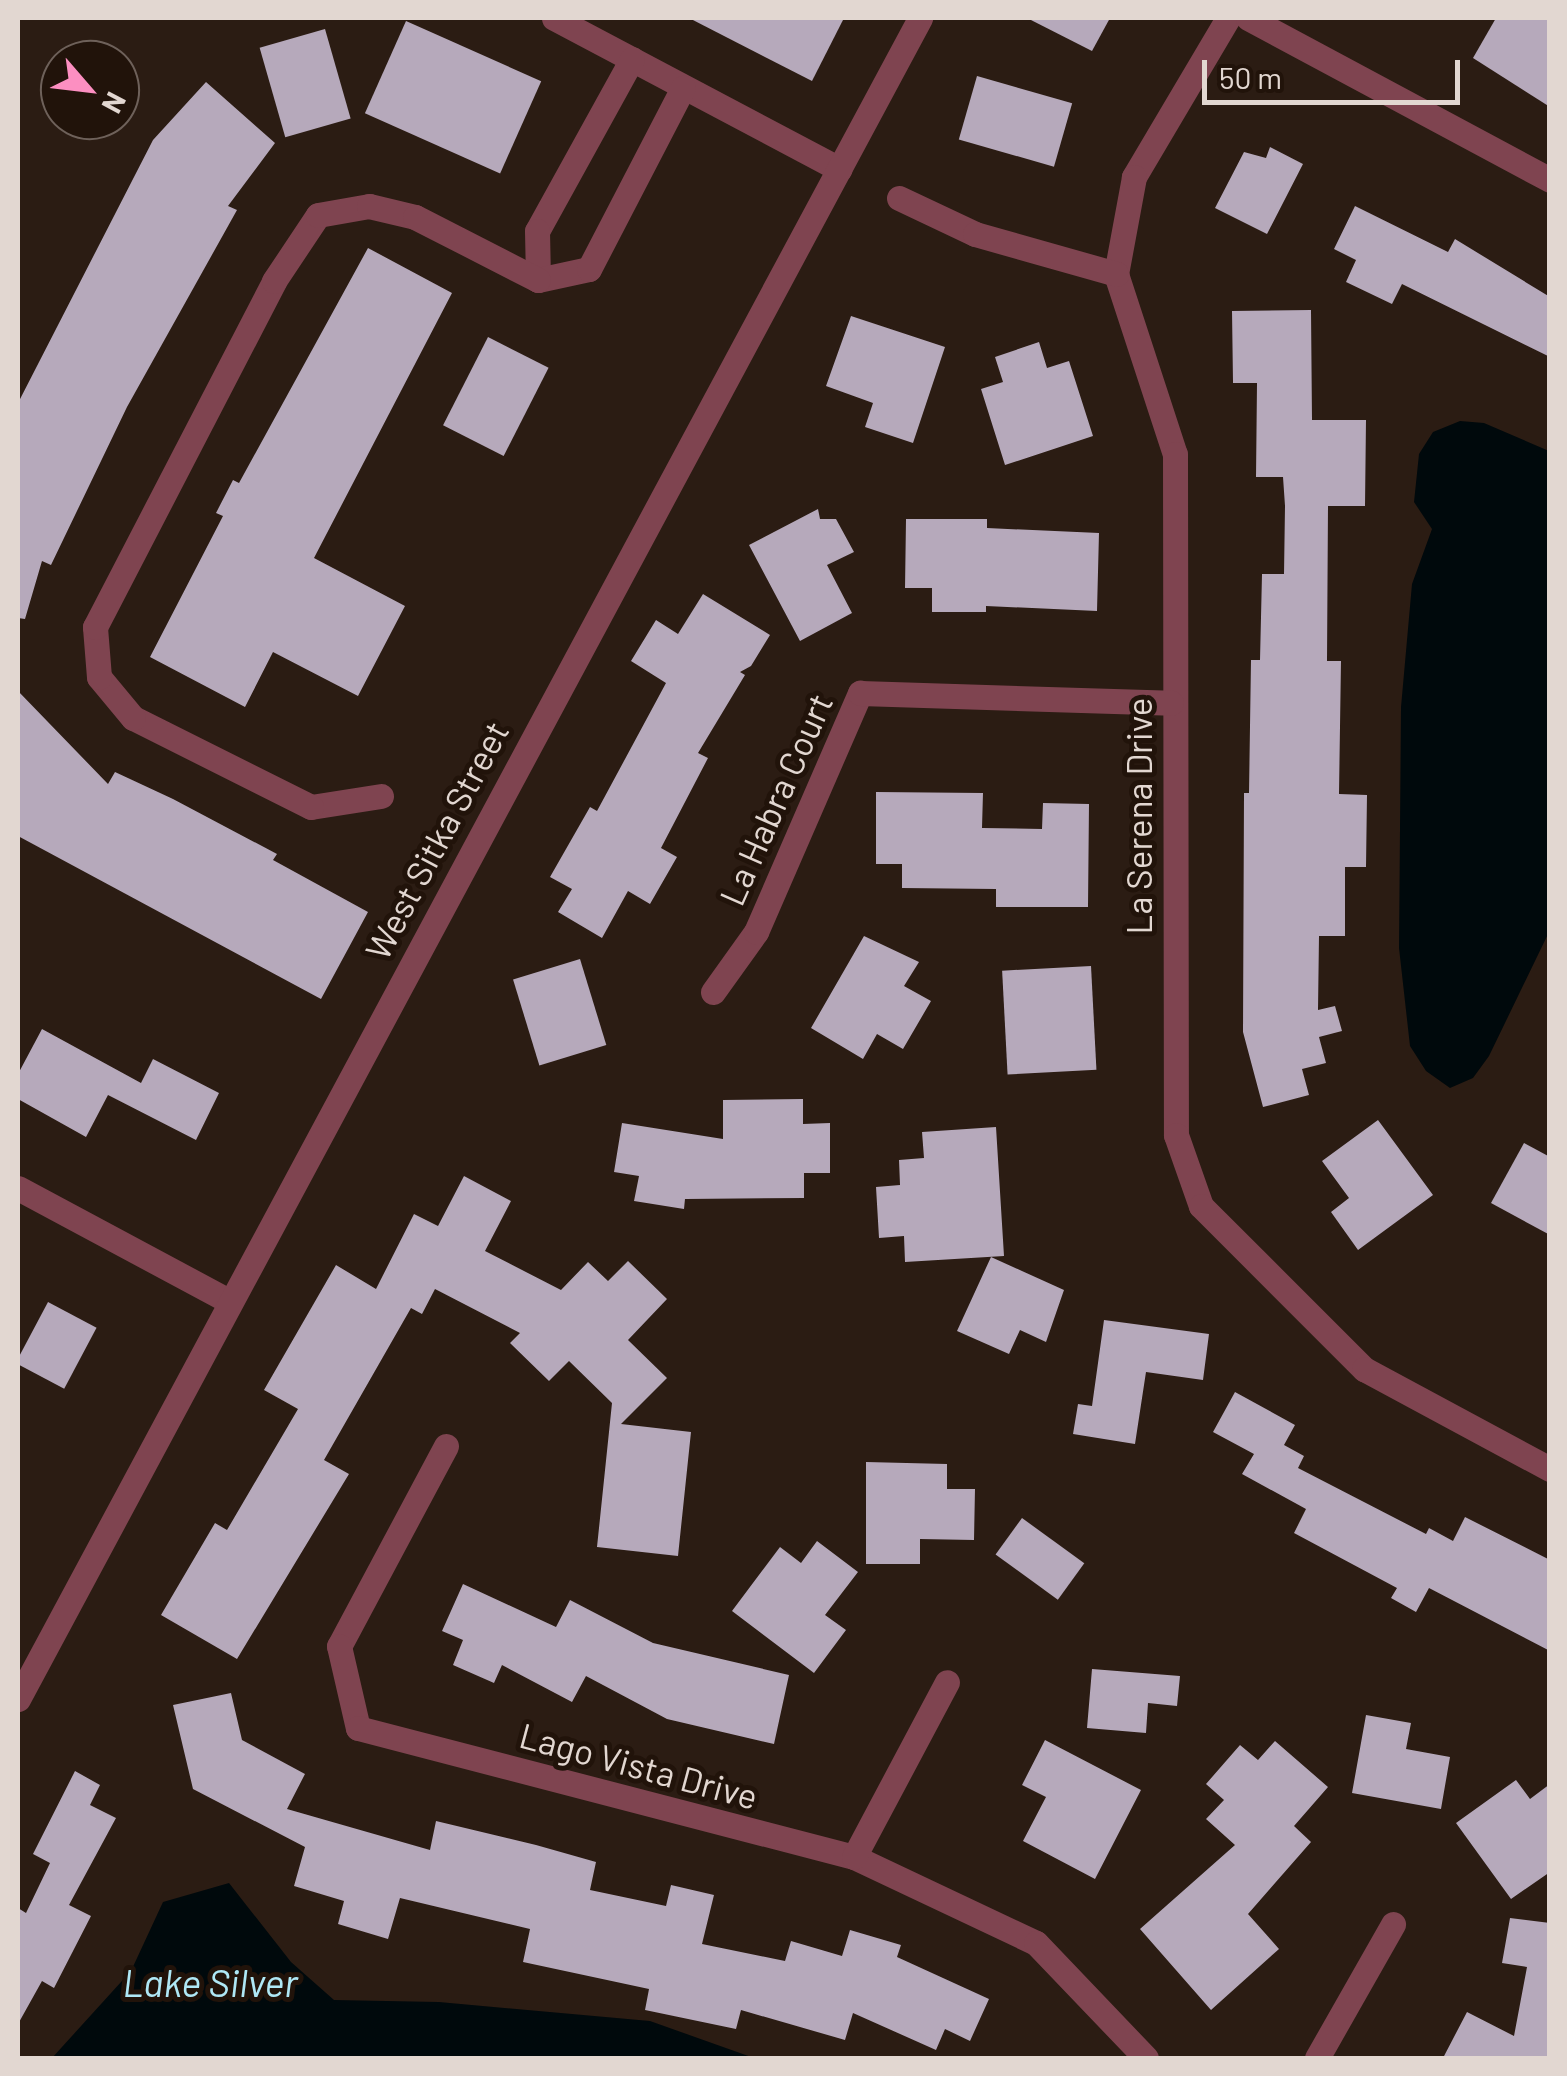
<!DOCTYPE html>
<style>
body{margin:0}
#map{position:relative;width:1567px;height:2076px;overflow:hidden;background:#2b1c13;font-family:Barlow,sans-serif}
div>[style]{position:absolute}
.water>*{inset:0;background:#00090c}
.building>*{inset:0;background:#b6a9bb;transform-origin:0 0}
.minor>*{height:25px;margin:-12.5px;padding:0 12.5px;transform-origin:12.5px;border-radius:12.5px;background:#7f4450}
span{translate:-50% -50%;white-space:nowrap;text-align:center;line-height:1.15;-webkit-text-stroke:10px #21130a;paint-order:stroke}
.street-label{font-size:35px;color:#e2d7d1}
.water-label{font-size:38px;color:#afe8f6;font-style:italic}
.frame{position:absolute;inset:0;border:20px solid #e2d7d1;pointer-events:none}
.north{position:absolute;left:40px;top:40px;width:100px;height:100px;box-sizing:border-box;background:#21130a;border:2px solid #6e615a;border-radius:50%;rotate:118deg;font-size:28px;font-weight:700;line-height:40px;text-align:center;color:#e2d7d1}
.north::after{content:'';display:block;margin:auto;width:35px;height:45px;background:#fc8fc1;clip-path:polygon(50% 0,100% 100%,50% 72%,0 100%)}
.scale{position:absolute;left:1202px;top:60px;width:258px;height:45px;box-sizing:border-box;border:5px solid #e2d7d1;border-top:0;padding-left:12px;font-size:30px;line-height:35px;white-space:nowrap;color:#e2d7d1;-webkit-text-stroke:8px #21130a;paint-order:stroke}
</style>
<div id="map">
<div class="water">
<i style="clip-path:polygon(1460px 421px,1484px 423px,1549px 451px,1550px 930px,1489px 1056px,1473px 1078px,1450px 1088px,1426px 1071px,1410px 1046px,1399px 948px,1401px 707px,1412px 584px,1432px 529px,1414px 502px,1419px 454px,1433px 432px)"></i>
<i style="clip-path:polygon(229px 1883px,291px 1962px,334px 2000px,439px 2002px,650px 2021px,754px 2058px,52px 2058px,131px 1971px,163px 1902px)"></i>
</div>
<div class="building">
<i style="clip-path:polygon(689px 18px,844px 18px,812px 81px)"></i>
<i style="clip-path:polygon(1027px 18px,1110px 18px,1092px 51px)"></i>
<i style="clip-path:polygon(1496px 18px,1550px 18px,1550px 107px,1473px 58px)"></i>
<i style="left:406px;top:21px;width:148px;height:101px;rotate:24deg"></i>
<i style="left:325px;top:29px;width:93px;height:68px;rotate:74deg"></i>
<i style="left:977px;top:76px;width:99px;height:66px;rotate:16deg"></i>
<i style="clip-path:polygon(206px 82px,275px 143px,228px 206px,237px 210px,127px 407px,51px 565px,42px 561px,25px 619px,18px 618px,18px 403px,153px 140px)"></i>
<i style="clip-path:polygon(1270px 147px,1303px 164px,1267px 234px,1215px 208px,1244px 152px,1266px 158px)"></i>
<i style="clip-path:polygon(1355px 206px,1448px 252px,1455px 239px,1550px 297px,1550px 357px,1402px 284px,1392px 304px,1346px 282px,1356px 260px,1334px 249px)"></i>
<i style="clip-path:polygon(368px 248px,452px 293px,314px 558px,405px 606px,358px 696px,273px 652px,245px 707px,150px 657px,223px 516px,216px 513px,233px 480px,239px 483px)"></i>
<i style="clip-path:polygon(1311px 310px,1312px 420px,1366px 420px,1365px 506px,1328px 506px,1327px 661px,1341px 661px,1339px 794px,1367px 795px,1366px 867px,1345px 867px,1345px 936px,1319px 936px,1318px 1010px,1335px 1006px,1342px 1031px,1319px 1037px,1326px 1063px,1302px 1069px,1309px 1095px,1263px 1107px,1243px 1032px,1244px 793px,1249px 793px,1251px 660px,1260px 660px,1262px 574px,1284px 574px,1285px 506px,1283px 477px,1256px 477px,1257px 383px,1233px 383px,1232px 311px)"></i>
<i style="clip-path:polygon(851px 316px,945px 347px,913px 443px,865px 427px,873px 403px,826px 386px)"></i>
<i style="left:488px;top:337px;width:68px;height:99px;rotate:27deg"></i>
<i style="clip-path:polygon(1039px 342px,1047px 368px,1069px 361px,1093px 436px,1005px 465px,981px 389px,1003px 382px,995px 357px)"></i>
<i style="clip-path:polygon(818px 509px,820px 519px,836px 519px,854px 552px,827px 565px,852px 613px,800px 641px,749px 545px)"></i>
<i style="clip-path:polygon(906px 519px,987px 519px,987px 528px,1099px 533px,1097px 611px,986px 606px,986px 612px,932px 612px,932px 588px,905px 588px)"></i>
<i style="clip-path:polygon(703px 594px,770px 635px,751px 666px,740px 672px,745px 675px,698px 753px,708px 758px,661px 848px,677px 857px,650px 904px,628px 891px,602px 938px,558px 912px,572px 889px,550px 877px,590px 807px,597px 811px,666px 683px,631px 661px,656px 620px,678px 634px)"></i>
<i style="clip-path:polygon(18px 691px,108px 784px,115px 772px,173px 799px,277px 854px,273px 860px,368px 912px,321px 999px,18px 836px)"></i>
<i style="clip-path:polygon(876px 792px,983px 793px,982px 828px,1042px 829px,1043px 803px,1089px 804px,1088px 907px,996px 907px,996px 889px,902px 888px,902px 864px,876px 864px)"></i>
<i style="clip-path:polygon(864px 936px,919px 962px,904px 986px,931px 1001px,903px 1049px,877px 1034px,863px 1059px,811px 1028px)"></i>
<i style="left:580px;top:959px;width:90px;height:70px;rotate:73deg"></i>
<i style="left:1091px;top:966px;width:104px;height:89px;rotate:87deg"></i>
<i style="clip-path:polygon(42px 1029px,141px 1083px,153px 1059px,219px 1093px,196px 1140px,108px 1095px,86px 1137px,18px 1099px,18px 1074px)"></i>
<i style="clip-path:polygon(803px 1099px,803px 1124px,830px 1123px,830px 1173px,804px 1173px,804px 1198px,685px 1199px,684px 1209px,634px 1201px,639px 1176px,614px 1172px,622px 1123px,723px 1139px,723px 1100px)"></i>
<i style="clip-path:polygon(1378px 1120px,1433px 1195px,1358px 1250px,1331px 1212px,1349px 1198px,1322px 1161px)"></i>
<i style="clip-path:polygon(996px 1127px,1004px 1256px,905px 1262px,904px 1236px,879px 1238px,876px 1187px,900px 1185px,899px 1160px,924px 1158px,922px 1132px)"></i>
<i style="clip-path:polygon(1524px 1143px,1550px 1157px,1550px 1235px,1491px 1203px)"></i>
<i style="clip-path:polygon(464px 1176px,511px 1201px,485px 1251px,561px 1290px,588px 1262px,608px 1281px,628px 1261px,667px 1299px,628px 1340px,667px 1378px,621px 1424px,691px 1432px,678px 1556px,597px 1547px,612px 1403px,569px 1361px,549px 1381px,510px 1343px,520px 1333px,435px 1289px,422px 1314px,411px 1308px,324px 1460px,349px 1474px,237px 1659px,161px 1615px,215px 1523px,227px 1530px,298px 1409px,264px 1390px,336px 1265px,376px 1289px,414px 1214px,438px 1226px)"></i>
<i style="clip-path:polygon(991px 1257px,1064px 1290px,1046px 1342px,1020px 1330px,1009px 1354px,957px 1331px)"></i>
<i style="left:48px;top:1302px;width:55px;height:69px;rotate:28deg"></i>
<i style="clip-path:polygon(1104px 1320px,1209px 1334px,1203px 1380px,1146px 1372px,1135px 1444px,1073px 1434px,1078px 1404px,1092px 1406px)"></i>
<i style="clip-path:polygon(1235px 1392px,1295px 1425px,1284px 1445px,1304px 1456px,1298px 1468px,1426px 1534px,1429px 1528px,1453px 1541px,1465px 1517px,1550px 1560px,1550px 1651px,1429px 1588px,1416px 1612px,1391px 1598px,1397px 1588px,1294px 1533px,1306px 1509px,1242px 1474px,1254px 1454px,1213px 1432px)"></i>
<i style="clip-path:polygon(866px 1462px,947px 1464px,947px 1489px,975px 1489px,974px 1540px,920px 1539px,920px 1564px,866px 1564px)"></i>
<i style="left:1022px;top:1518px;width:77px;height:45px;rotate:36deg"></i>
<i style="clip-path:polygon(817px 1541px,858px 1572px,825px 1615px,846px 1630px,814px 1673px,732px 1611px,780px 1547px,801px 1563px)"></i>
<i style="clip-path:polygon(463px 1584px,556px 1627px,570px 1600px,653px 1643px,789px 1675px,774px 1744px,667px 1719px,586px 1676px,572px 1702px,502px 1665px,494px 1683px,453px 1665px,463px 1640px,442px 1631px)"></i>
<i style="clip-path:polygon(1092px 1669px,1180px 1676px,1177px 1706px,1148px 1703px,1146px 1733px,1087px 1728px)"></i>
<i style="clip-path:polygon(231px 1693px,242px 1740px,305px 1774px,287px 1809px,430px 1850px,436px 1821px,536px 1845px,596px 1862px,590px 1890px,666px 1906px,671px 1885px,714px 1895px,702px 1944px,785px 1961px,791px 1941px,842px 1956px,850px 1930px,901px 1945px,897px 1957px,989px 1999px,970px 2041px,945px 2029px,936px 2050px,853px 2013px,845px 2040px,741px 2010px,736px 2029px,645px 2010px,649px 1989px,523px 1962px,530px 1929px,400px 1898px,388px 1939px,338px 1924px,344px 1901px,294px 1886px,305px 1847px,193px 1789px,173px 1705px)"></i>
<i style="clip-path:polygon(1366px 1715px,1411px 1723px,1406px 1749px,1450px 1757px,1441px 1809px,1352px 1793px)"></i>
<i style="clip-path:polygon(1045px 1740px,1141px 1790px,1095px 1879px,1023px 1841px,1046px 1797px,1022px 1785px)"></i>
<i style="clip-path:polygon(1275px 1741px,1328px 1787px,1294px 1826px,1311px 1842px,1248px 1914px,1279px 1949px,1211px 2010px,1140px 1929px,1235px 1845px,1206px 1819px,1224px 1800px,1206px 1784px,1240px 1745px,1258px 1760px)"></i>
<i style="clip-path:polygon(75px 1771px,100px 1785px,90px 1805px,116px 1818px,69px 1905px,91px 1916px,54px 1988px,42px 1981px,18px 2024px,18px 1908px,26px 1913px,50px 1863px,33px 1854px)"></i>
<i style="clip-path:polygon(1516px 1780px,1530px 1799px,1550px 1784px,1550px 1872px,1511px 1899px,1456px 1823px)"></i>
<i style="clip-path:polygon(1510px 1918px,1550px 1923px,1550px 2058px,1443px 2058px,1467px 2012px,1514px 2036px,1527px 1967px,1502px 1963px)"></i>
</div>
<div class="minor">
<i style="left:554px;top:18px;width:323px;rotate:27.9deg"></i>
<i style="left:1228px;top:18px;width:185px;rotate:120.6deg"></i>
<i style="left:1134px;top:177px;width:99px;rotate:100.5deg"></i>
<i style="left:1116px;top:274px;width:189px;rotate:71.9deg"></i>
<i style="left:1175px;top:454px;width:681px;rotate:89.92deg"></i>
<i style="left:1176px;top:1135px;width:75px;rotate:70.6deg"></i>
<i style="left:1201px;top:1206px;width:231px;rotate:45deg"></i>
<i style="left:1364px;top:1369px;width:211px;rotate:28.3deg"></i>
<i style="left:1248px;top:18px;width:343px;rotate:28.2deg"></i>
<i style="left:632px;top:59px;width:196px;rotate:118.9deg"></i>
<i style="left:537px;top:231px;width:49px;rotate:88.8deg"></i>
<i style="left:538px;top:280px;width:52px;rotate:-12.2deg"></i>
<i style="left:589px;top:269px;width:204px;rotate:-62.6deg"></i>
<i style="left:899px;top:198px;width:84px;rotate:25.3deg"></i>
<i style="left:975px;top:234px;width:147px;rotate:15.8deg"></i>
<i style="left:381px;top:796px;width:71px;rotate:171.1deg"></i>
<i style="left:311px;top:807px;width:199px;rotate:-153.4deg"></i>
<i style="left:133px;top:718px;width:53px;rotate:-129.7deg"></i>
<i style="left:99px;top:677px;width:50px;rotate:-94.6deg"></i>
<i style="left:95px;top:627px;width:390px;rotate:-62.6deg"></i>
<i style="left:274px;top:281px;width:79px;rotate:-56.3deg"></i>
<i style="left:318px;top:215px;width:52px;rotate:-10deg"></i>
<i style="left:369px;top:206px;width:47px;rotate:13.4deg"></i>
<i style="left:415px;top:217px;width:138px;rotate:27.1deg"></i>
<i style="left:713px;top:992px;width:74px;rotate:-54.4deg"></i>
<i style="left:756px;top:932px;width:261px;rotate:-66.5deg"></i>
<i style="left:860px;top:693px;width:311px;rotate:1.8deg"></i>
<i style="left:18px;top:1188px;width:237px;rotate:28.2deg"></i>
<i style="left:446px;top:1446px;width:227px;rotate:118.1deg"></i>
<i style="left:339px;top:1646px;width:84px;rotate:77deg"></i>
<i style="left:358px;top:1728px;width:513px;rotate:14.58deg"></i>
<i style="left:854px;top:1857px;width:201px;rotate:25.3deg"></i>
<i style="left:1036px;top:1943px;width:159px;rotate:46.3deg"></i>
<i style="left:18px;top:1699px;width:1908px;rotate:-61.78deg"></i>
<i style="left:854px;top:1857px;width:198px;rotate:-62deg"></i>
<i style="left:1317px;top:2058px;width:154px;rotate:-60.4deg"></i>
</div>
<div class="street-label">
<span style="left:775px;top:799px;rotate:-66deg">La Habra Court</span>
<span style="left:1138px;top:816px;rotate:-90deg">La Serena Drive</span>
<span style="left:436px;top:840px;rotate:-62deg">West Sitka Street</span>
<span style="left:639px;top:1765px;rotate:15deg">Lago Vista Drive</span>
</div>
<div class="water-label">
<span style="left:210px;top:1983px">Lake Silver</span>
</div>
<div class="frame"></div>
<div class="north">N</div>
<div class="scale">50 m</div>
</div>
